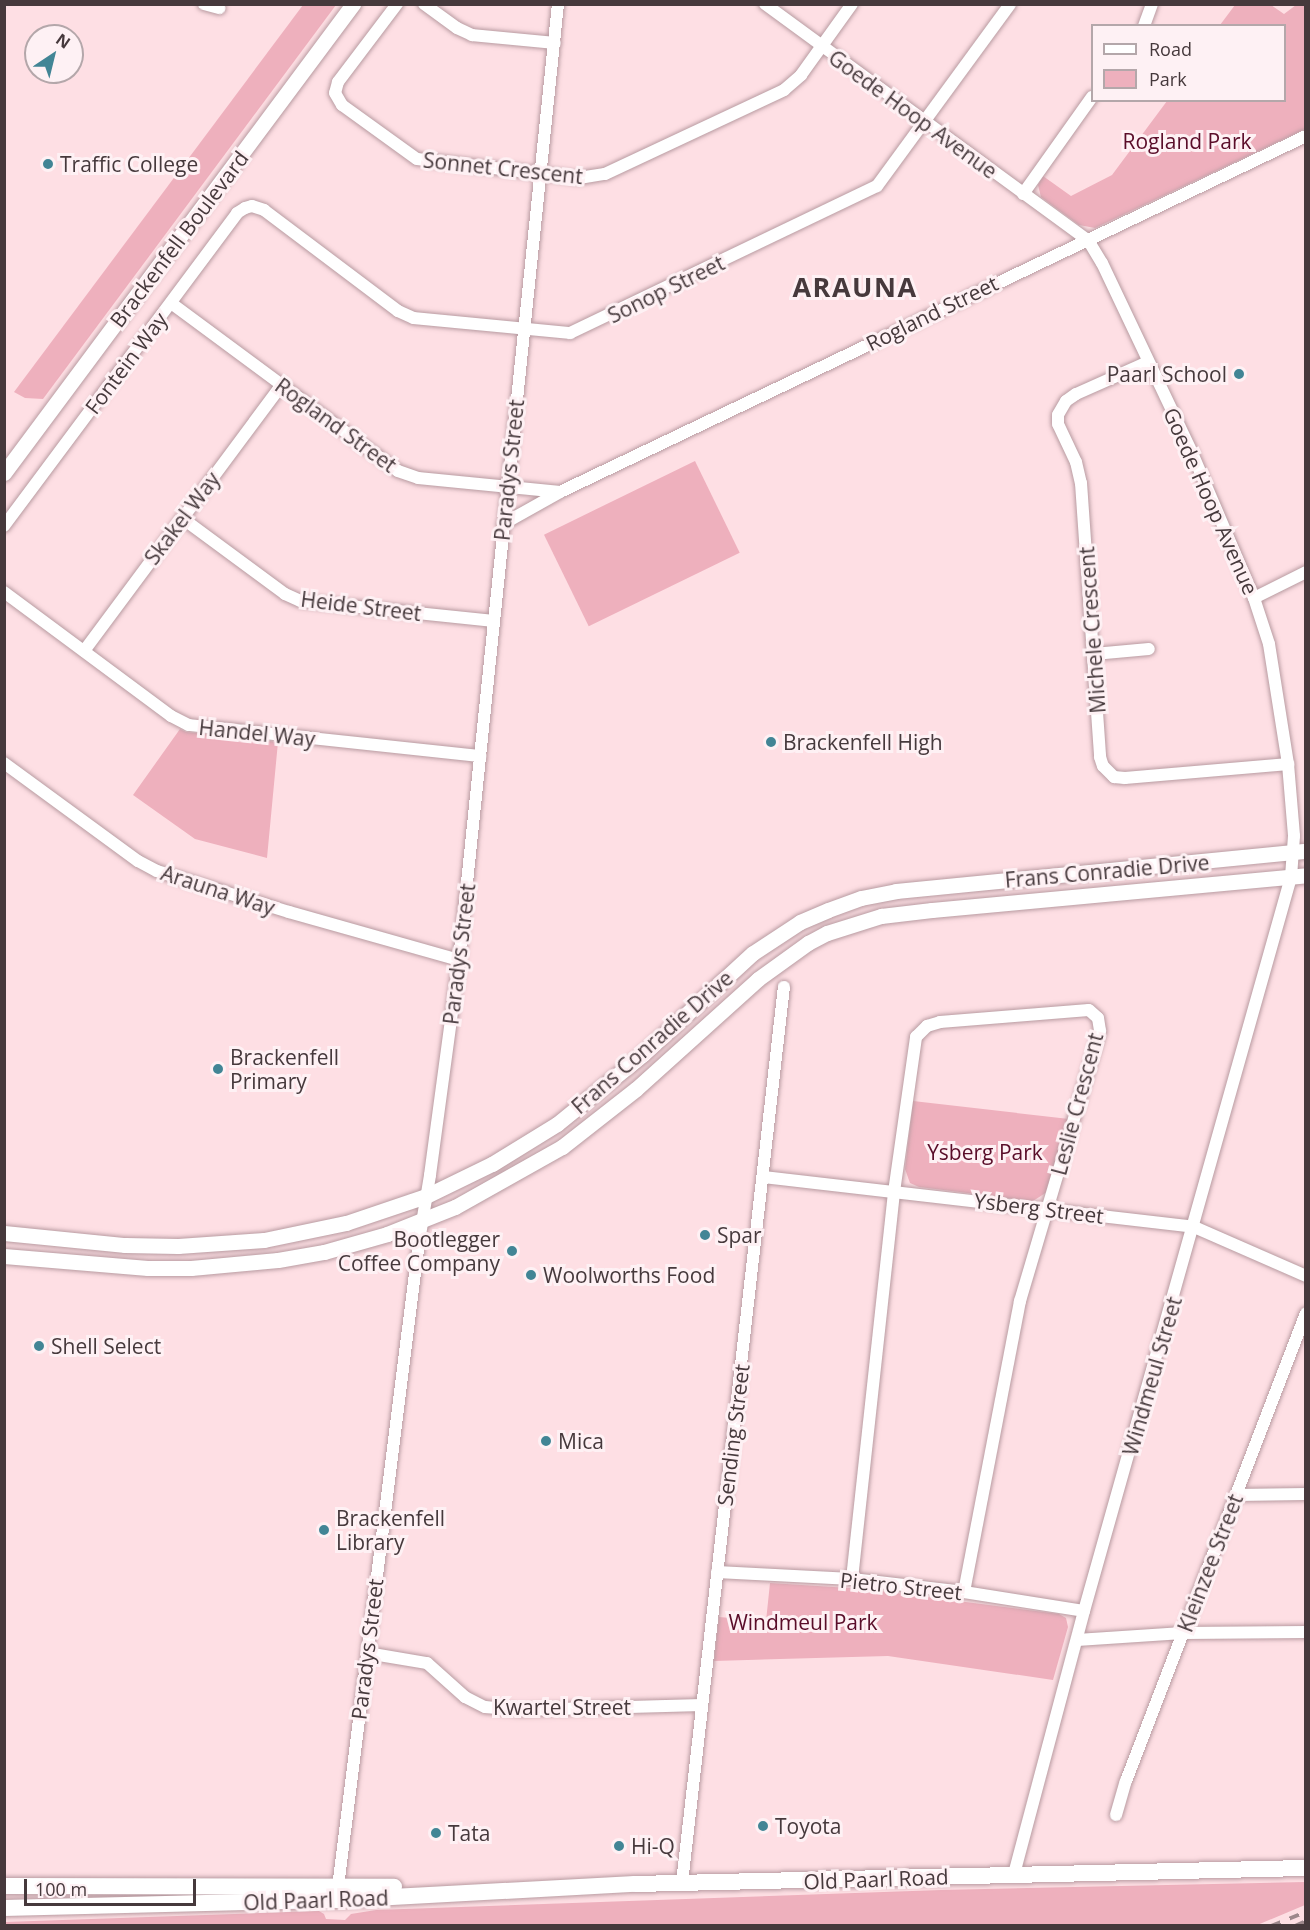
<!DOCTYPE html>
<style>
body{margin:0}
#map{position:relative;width:1310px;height:1930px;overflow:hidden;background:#fedfe4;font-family:"Open Sans",sans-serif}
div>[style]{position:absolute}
.green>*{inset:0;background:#eeb0bd;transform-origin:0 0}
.roads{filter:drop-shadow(0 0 2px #b89ba1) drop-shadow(0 0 2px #b89ba1)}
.minor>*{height:12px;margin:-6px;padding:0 6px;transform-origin:6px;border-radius:6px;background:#fff}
.tertiary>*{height:15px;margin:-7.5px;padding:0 7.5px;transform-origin:7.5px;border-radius:7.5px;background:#fff}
.secondary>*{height:16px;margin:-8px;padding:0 8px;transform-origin:8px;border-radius:8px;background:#fff}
.rail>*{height:4px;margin-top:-2px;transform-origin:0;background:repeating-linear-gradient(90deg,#9d888c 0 10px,transparent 0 20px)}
.dots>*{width:16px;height:16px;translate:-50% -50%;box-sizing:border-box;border:3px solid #fef1f4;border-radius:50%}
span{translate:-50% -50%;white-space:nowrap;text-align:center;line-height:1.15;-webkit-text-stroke:6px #fef1f4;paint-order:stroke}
.street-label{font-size:21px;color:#46393c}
.park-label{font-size:21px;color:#5a0d29}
.poi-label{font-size:21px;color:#46393c}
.left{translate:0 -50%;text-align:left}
.right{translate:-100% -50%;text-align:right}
.district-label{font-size:27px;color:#46393c;font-weight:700;letter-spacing:1.5px}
.frame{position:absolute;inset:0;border:6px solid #46393c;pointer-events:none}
.legend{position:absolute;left:1091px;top:24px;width:195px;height:78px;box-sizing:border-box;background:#fef1f4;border:2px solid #b4a7aa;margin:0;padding:8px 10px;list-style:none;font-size:18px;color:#46393c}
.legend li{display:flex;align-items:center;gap:12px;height:30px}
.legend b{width:30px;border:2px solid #b4a7aa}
.north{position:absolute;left:24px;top:24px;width:60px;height:60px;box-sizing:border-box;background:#fef1f4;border:2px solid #b4a7aa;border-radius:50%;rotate:35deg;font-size:16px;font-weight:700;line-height:24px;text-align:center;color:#46393c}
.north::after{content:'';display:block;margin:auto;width:21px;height:27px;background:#428595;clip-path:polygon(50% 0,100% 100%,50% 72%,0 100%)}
.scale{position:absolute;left:24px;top:1879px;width:172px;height:27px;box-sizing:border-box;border:3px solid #46393c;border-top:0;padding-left:8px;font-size:18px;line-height:21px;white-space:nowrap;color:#46393c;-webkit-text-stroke:4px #fef1f4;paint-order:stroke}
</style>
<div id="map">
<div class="green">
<i style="clip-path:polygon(303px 5px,336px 5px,43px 399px,25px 398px,14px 392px)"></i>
<i style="clip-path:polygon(1235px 5px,1271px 5px,1284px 14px,1296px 5px,1305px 5px,1305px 129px,1095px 228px,1079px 225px,1041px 197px,1038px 185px,1043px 176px,1071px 196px,1112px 175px,1167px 101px,1284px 100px,1284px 26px,1220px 25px)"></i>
<i style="left:695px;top:461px;width:102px;height:168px;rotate:64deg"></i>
<i style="clip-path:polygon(180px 729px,186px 732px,278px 742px,267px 858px,195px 839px,133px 795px)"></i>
<i style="clip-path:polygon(913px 1101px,1069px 1119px,1047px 1192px,1033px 1201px,919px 1187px,910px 1183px,905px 1169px)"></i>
<i style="clip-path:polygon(770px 1583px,865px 1589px,1059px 1614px,1066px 1618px,1068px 1627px,1053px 1680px,888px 1656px,714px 1661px,719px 1617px,766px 1621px)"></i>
<i style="clip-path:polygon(1306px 1882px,1305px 1905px,1255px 1926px,4px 1925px,5px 1922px,319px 1911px,324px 1914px,326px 1919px,345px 1920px,351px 1914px,376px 1910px,941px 1890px)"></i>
</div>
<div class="roads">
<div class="minor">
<i style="left:204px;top:4px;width:16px;rotate:15deg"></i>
<i style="left:397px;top:4px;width:98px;rotate:127.1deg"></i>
<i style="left:338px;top:82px;width:11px;rotate:105deg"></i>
<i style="left:335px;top:93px;width:14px;rotate:60deg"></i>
<i style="left:342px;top:105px;width:92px;rotate:35.8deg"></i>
<i style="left:417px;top:159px;width:163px;rotate:6.7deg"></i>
<i style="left:579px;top:178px;width:26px;rotate:-9deg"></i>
<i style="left:605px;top:174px;width:198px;rotate:-25.1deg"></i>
<i style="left:784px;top:90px;width:23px;rotate:-41deg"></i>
<i style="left:801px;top:75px;width:87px;rotate:-54.3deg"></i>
<i style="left:424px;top:4px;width:41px;rotate:36deg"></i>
<i style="left:457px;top:28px;width:17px;rotate:25deg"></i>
<i style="left:472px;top:35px;width:83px;rotate:5.5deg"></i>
<i style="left:765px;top:4px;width:400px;rotate:36.2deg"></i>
<i style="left:1088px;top:240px;width:27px;rotate:59deg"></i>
<i style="left:1102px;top:263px;width:212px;rotate:64.6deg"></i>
<i style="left:1193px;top:455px;width:155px;rotate:66.9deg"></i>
<i style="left:1254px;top:598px;width:48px;rotate:71.9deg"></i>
<i style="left:1269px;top:644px;width:121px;rotate:81deg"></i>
<i style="left:1288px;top:764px;width:72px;rotate:85.2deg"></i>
<i style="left:1294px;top:836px;width:41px;rotate:94.2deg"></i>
<i style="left:1291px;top:877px;width:763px;rotate:105.75deg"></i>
<i style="left:1084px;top:1611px;width:273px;rotate:104.9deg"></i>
<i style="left:1144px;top:26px;width:23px;rotate:-70deg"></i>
<i style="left:1023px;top:194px;width:119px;rotate:-54.6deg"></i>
<i style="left:171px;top:303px;width:282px;rotate:36.5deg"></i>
<i style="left:398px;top:471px;width:21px;rotate:19deg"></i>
<i style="left:418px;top:478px;width:143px;rotate:5.6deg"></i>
<i style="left:1148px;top:362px;width:79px;rotate:156deg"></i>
<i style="left:1076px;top:394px;width:12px;rotate:145deg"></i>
<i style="left:1066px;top:401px;width:16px;rotate:120deg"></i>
<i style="left:1058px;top:415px;width:9px;rotate:90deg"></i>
<i style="left:1058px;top:424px;width:42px;rotate:64.7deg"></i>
<i style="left:1076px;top:462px;width:22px;rotate:77deg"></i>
<i style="left:1081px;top:483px;width:275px;rotate:86deg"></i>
<i style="left:1100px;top:757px;width:9px;rotate:72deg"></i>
<i style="left:1103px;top:766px;width:16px;rotate:45deg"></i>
<i style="left:1114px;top:777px;width:11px;rotate:5deg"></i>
<i style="left:1125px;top:778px;width:164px;rotate:-4.9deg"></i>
<i style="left:182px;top:518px;width:128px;rotate:36.4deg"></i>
<i style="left:285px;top:594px;width:17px;rotate:24deg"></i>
<i style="left:301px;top:601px;width:193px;rotate:5.9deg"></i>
<i style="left:503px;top:524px;width:65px;rotate:-29.3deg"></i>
<i style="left:560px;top:492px;width:827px;rotate:-25.51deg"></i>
<i style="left:4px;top:526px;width:390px;rotate:-53.3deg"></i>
<i style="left:237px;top:213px;width:9px;rotate:-32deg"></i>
<i style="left:245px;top:208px;width:7px;rotate:-16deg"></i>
<i style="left:252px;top:206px;width:13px;rotate:18deg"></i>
<i style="left:264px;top:210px;width:168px;rotate:37deg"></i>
<i style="left:398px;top:311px;width:17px;rotate:24deg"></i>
<i style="left:414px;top:318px;width:157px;rotate:5.5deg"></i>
<i style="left:570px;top:333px;width:340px;rotate:-25.6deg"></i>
<i style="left:877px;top:186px;width:225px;rotate:-53.8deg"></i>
<i style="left:4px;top:592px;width:208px;rotate:36.6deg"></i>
<i style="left:171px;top:716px;width:20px;rotate:27deg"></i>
<i style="left:189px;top:725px;width:293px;rotate:6.1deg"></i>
<i style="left:1254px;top:598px;width:58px;rotate:-26.6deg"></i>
<i style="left:84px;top:651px;width:330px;rotate:-53.4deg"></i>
<i style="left:1094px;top:654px;width:55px;rotate:-5.2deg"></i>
<i style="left:4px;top:763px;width:166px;rotate:36.2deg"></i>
<i style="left:138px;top:861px;width:21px;rotate:28deg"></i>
<i style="left:157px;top:871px;width:138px;rotate:17.3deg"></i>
<i style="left:289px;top:912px;width:177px;rotate:15.8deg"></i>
<i style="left:763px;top:1177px;width:434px;rotate:6.6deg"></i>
<i style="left:1194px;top:1227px;width:122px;rotate:23.6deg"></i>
<i style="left:1236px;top:1495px;width:70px;rotate:-0.8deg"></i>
<i style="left:717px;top:1572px;width:135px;rotate:3deg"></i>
<i style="left:852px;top:1579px;width:113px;rotate:6.6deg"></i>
<i style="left:964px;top:1592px;width:121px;rotate:9deg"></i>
<i style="left:852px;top:1579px;width:389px;rotate:-83.8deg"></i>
<i style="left:894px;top:1192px;width:157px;rotate:-81.9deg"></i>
<i style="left:916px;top:1037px;width:16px;rotate:-45deg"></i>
<i style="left:927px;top:1026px;width:14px;rotate:-17deg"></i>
<i style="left:940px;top:1022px;width:149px;rotate:-4.6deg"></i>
<i style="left:1089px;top:1010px;width:12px;rotate:42deg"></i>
<i style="left:1098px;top:1018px;width:13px;rotate:81deg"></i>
<i style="left:1100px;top:1031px;width:282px;rotate:106.5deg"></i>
<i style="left:1020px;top:1301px;width:296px;rotate:100.9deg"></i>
<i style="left:1077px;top:1640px;width:106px;rotate:-3.8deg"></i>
<i style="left:1183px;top:1633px;width:123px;rotate:-0.5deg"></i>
<i style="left:367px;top:1653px;width:61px;rotate:9.5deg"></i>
<i style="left:427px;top:1663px;width:51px;rotate:41.8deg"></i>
<i style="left:465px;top:1697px;width:22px;rotate:27deg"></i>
<i style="left:485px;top:1707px;width:36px;rotate:5deg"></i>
<i style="left:521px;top:1710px;width:181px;rotate:-1.6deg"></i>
<i style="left:1116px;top:1815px;width:35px;rotate:-74deg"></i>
<i style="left:1126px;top:1781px;width:501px;rotate:-68.96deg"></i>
<i style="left:682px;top:1883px;width:902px;rotate:-83.51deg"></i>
<i style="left:337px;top:1895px;width:659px;rotate:-82.85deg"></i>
<i style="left:419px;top:1241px;width:67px;rotate:-80.5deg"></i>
<i style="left:430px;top:1175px;width:217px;rotate:-82.3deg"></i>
<i style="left:459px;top:960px;width:961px;rotate:-84.09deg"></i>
</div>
<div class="tertiary">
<i style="left:4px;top:473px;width:585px;rotate:-53.35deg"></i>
<i style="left:4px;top:1233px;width:122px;rotate:5.7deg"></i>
<i style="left:125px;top:1245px;width:53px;rotate:1.1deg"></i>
<i style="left:178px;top:1246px;width:86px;rotate:-4deg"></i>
<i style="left:264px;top:1240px;width:84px;rotate:-11.7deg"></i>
<i style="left:346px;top:1223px;width:84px;rotate:-18.6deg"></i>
<i style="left:426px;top:1196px;width:73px;rotate:-25.9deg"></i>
<i style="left:492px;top:1164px;width:76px;rotate:-31.6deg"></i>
<i style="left:557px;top:1124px;width:111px;rotate:-39.1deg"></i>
<i style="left:643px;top:1054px;width:149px;rotate:-42.6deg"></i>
<i style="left:753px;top:953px;width:56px;rotate:-33.4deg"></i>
<i style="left:800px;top:922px;width:30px;rotate:-23deg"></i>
<i style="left:828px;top:910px;width:35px;rotate:-20deg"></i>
<i style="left:861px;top:898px;width:36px;rotate:-11deg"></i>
<i style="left:896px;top:891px;width:412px;rotate:-5.6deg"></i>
<i style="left:4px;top:1256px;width:144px;rotate:4.8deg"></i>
<i style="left:148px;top:1268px;width:43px"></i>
<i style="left:191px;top:1268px;width:87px;rotate:-5.3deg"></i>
<i style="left:278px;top:1260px;width:47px;rotate:-9.9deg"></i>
<i style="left:324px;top:1252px;width:66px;rotate:-15.9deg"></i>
<i style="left:387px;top:1234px;width:73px;rotate:-21.7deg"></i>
<i style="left:455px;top:1207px;width:123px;rotate:-29.3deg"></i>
<i style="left:562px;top:1147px;width:94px;rotate:-38.1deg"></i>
<i style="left:636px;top:1089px;width:164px;rotate:-42deg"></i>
<i style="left:758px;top:979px;width:62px;rotate:-35.8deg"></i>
<i style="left:808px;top:943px;width:21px;rotate:-28deg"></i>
<i style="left:827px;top:933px;width:57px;rotate:-17.5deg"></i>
<i style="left:881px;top:916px;width:51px;rotate:-6.7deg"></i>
<i style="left:932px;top:910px;width:376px;rotate:-5.3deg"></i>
</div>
<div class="secondary">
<i style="left:4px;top:1886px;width:390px;rotate:0.1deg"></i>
<i style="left:4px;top:1908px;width:333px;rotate:-1.4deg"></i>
<i style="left:337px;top:1900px;width:298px;rotate:-3.1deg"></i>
<i style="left:635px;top:1884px;width:671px;rotate:-1.37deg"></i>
</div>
</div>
<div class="rail">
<i style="left:1271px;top:1926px;width:38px;rotate:-22deg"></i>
<i style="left:1295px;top:1926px;width:12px;rotate:-24deg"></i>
</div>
<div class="dots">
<i style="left:48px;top:164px;background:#428595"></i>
<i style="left:1239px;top:374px;background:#428595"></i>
<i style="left:771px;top:742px;background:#428595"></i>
<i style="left:218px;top:1069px;background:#428595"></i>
<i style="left:705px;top:1235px;background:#428595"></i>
<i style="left:512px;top:1251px;background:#428595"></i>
<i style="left:531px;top:1275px;background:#428595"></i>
<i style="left:39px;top:1346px;background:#428595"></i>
<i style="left:546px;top:1441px;background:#428595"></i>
<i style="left:324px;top:1530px;background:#428595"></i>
<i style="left:763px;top:1826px;background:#428595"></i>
<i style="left:436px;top:1833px;background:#428595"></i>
<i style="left:619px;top:1846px;background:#428595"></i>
</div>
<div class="street-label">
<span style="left:913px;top:114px;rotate:36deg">Goede Hoop Avenue</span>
<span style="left:503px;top:168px;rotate:6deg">Sonnet Crescent</span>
<span style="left:179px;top:239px;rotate:-53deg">Brackenfell Boulevard</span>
<span style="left:666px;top:289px;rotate:-26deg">Sonop Street</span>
<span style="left:932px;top:313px;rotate:-26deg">Rogland Street</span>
<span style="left:126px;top:363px;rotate:-53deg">Fontein Way</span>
<span style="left:336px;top:425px;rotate:36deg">Rogland Street</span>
<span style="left:509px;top:470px;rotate:-84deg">Paradys Street</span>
<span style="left:1211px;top:501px;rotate:66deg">Goede Hoop Avenue</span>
<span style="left:182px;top:518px;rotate:-53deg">Skakel Way</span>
<span style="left:361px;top:606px;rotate:7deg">Heide Street</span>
<span style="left:1092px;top:630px;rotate:-94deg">Michele Crescent</span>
<span style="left:257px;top:733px;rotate:6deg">Handel Way</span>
<span style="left:1107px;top:871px;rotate:-5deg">Frans Conradie Drive</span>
<span style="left:218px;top:890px;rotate:18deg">Arauna Way</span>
<span style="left:459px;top:954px;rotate:-83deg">Paradys Street</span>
<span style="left:652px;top:1042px;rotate:-41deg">Frans Conradie Drive</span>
<span style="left:1077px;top:1104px;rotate:-75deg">Leslie Crescent</span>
<span style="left:1039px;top:1208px;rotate:7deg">Ysberg Street</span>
<span style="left:1152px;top:1376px;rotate:-74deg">Windmeul Street</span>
<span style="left:733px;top:1435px;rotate:-83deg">Sending Street</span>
<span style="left:1210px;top:1563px;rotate:-69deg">Kleinzee Street</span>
<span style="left:901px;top:1586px;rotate:6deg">Pietro Street</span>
<span style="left:367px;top:1649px;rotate:-83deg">Paradys Street</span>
<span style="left:562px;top:1707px">Kwartel Street</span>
<span style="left:876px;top:1879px;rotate:-2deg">Old Paarl Road</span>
<span style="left:316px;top:1900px;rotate:-2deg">Old Paarl Road</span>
</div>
<div class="park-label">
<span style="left:1187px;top:141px">Rogland Park</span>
<span style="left:985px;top:1152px">Ysberg Park</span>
<span style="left:803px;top:1622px">Windmeul Park</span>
</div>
<div class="poi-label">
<span class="left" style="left:60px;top:164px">Traffic College</span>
<span class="right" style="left:1227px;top:374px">Paarl School</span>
<span class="left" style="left:783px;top:742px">Brackenfell High</span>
<span class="left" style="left:230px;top:1069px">Brackenfell<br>Primary</span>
<span class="left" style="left:717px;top:1235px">Spar</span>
<span class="right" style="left:500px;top:1251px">Bootlegger<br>Coffee Company</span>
<span class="left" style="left:543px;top:1275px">Woolworths Food</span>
<span class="left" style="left:51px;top:1346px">Shell Select</span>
<span class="left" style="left:558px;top:1441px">Mica</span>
<span class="left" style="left:336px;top:1530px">Brackenfell<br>Library</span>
<span class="left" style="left:775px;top:1826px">Toyota</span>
<span class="left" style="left:448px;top:1833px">Tata</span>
<span class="left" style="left:631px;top:1846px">Hi-Q</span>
</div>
<div class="district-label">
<span style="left:855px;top:287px">ARAUNA</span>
</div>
<div class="frame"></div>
<ul class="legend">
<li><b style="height:8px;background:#fff"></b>Road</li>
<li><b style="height:16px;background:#eeb0bd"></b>Park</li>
</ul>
<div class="north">N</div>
<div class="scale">100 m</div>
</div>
